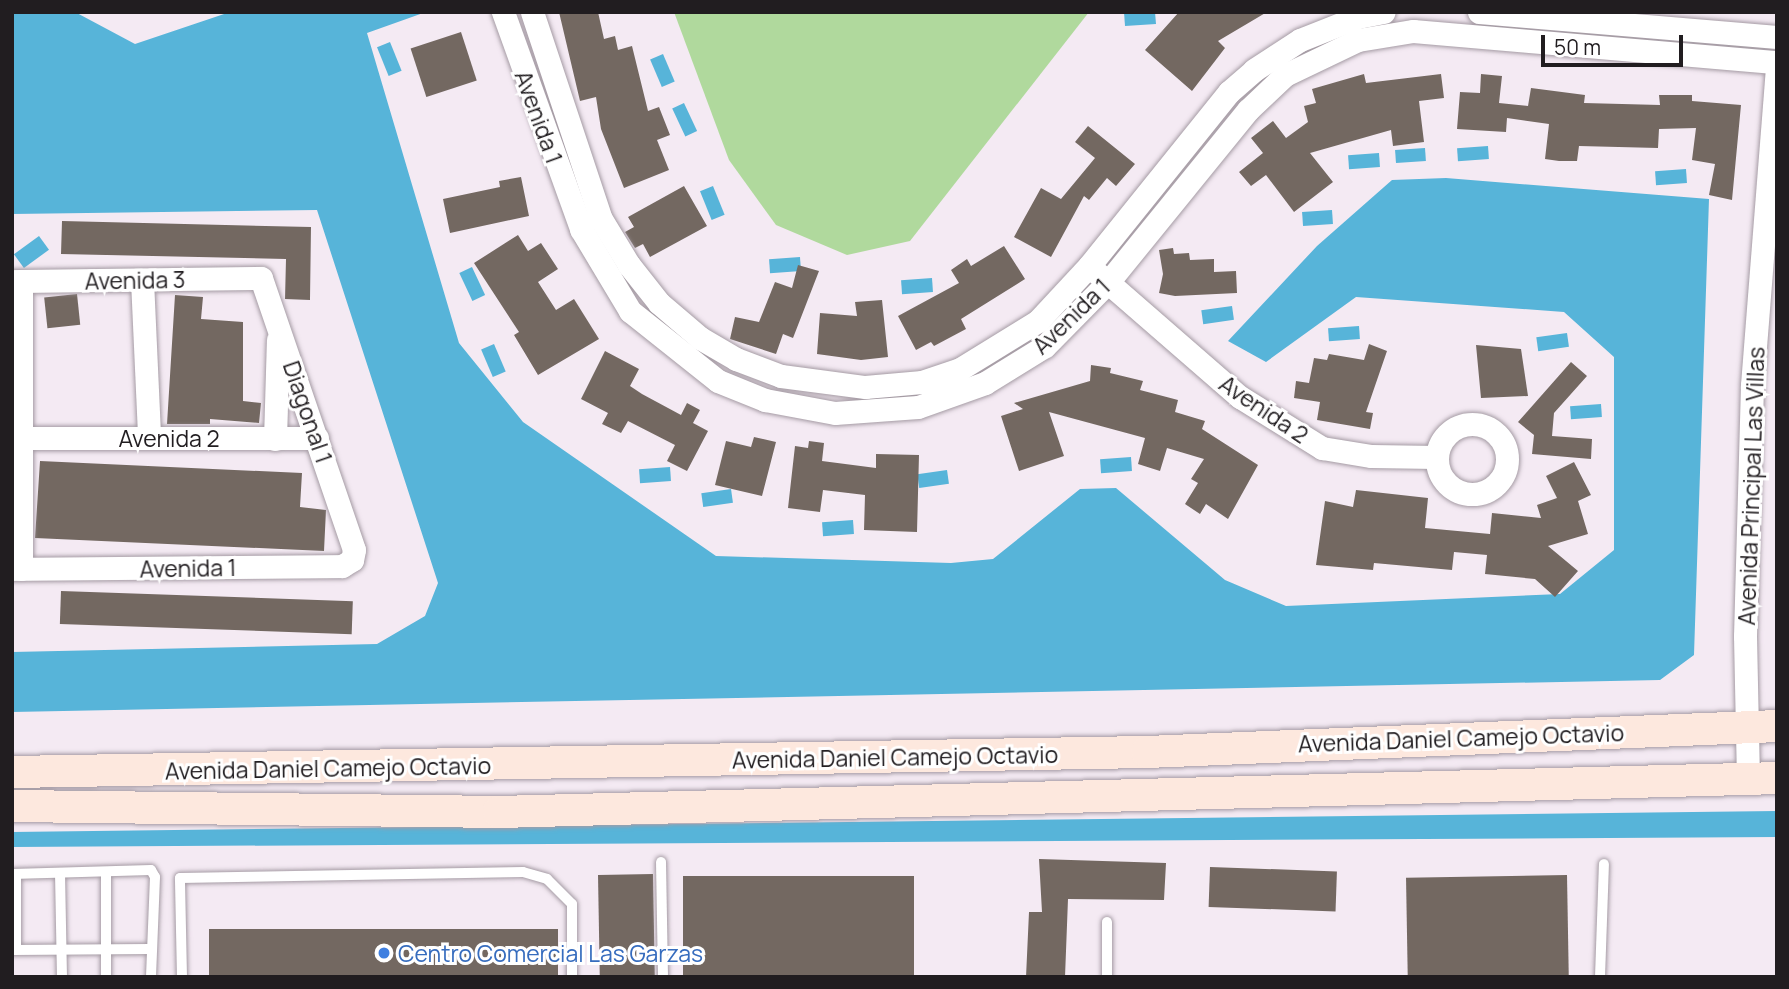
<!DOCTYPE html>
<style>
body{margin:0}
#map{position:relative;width:1789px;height:989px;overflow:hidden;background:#f4eaf3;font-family:Manrope,sans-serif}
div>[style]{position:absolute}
.green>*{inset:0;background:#b0d99d}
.water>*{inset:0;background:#57b4d9;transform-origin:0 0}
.building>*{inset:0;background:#736861;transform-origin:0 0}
.roads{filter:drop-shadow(0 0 2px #a59ba4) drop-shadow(0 0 2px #a59ba4)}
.lane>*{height:10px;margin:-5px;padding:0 5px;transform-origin:5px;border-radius:5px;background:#fff}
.street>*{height:23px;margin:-11.5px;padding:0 11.5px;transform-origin:11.5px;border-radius:11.5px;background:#fff}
.street>.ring{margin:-11.5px;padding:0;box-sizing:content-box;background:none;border:23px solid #fff;border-radius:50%}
.secondary>*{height:32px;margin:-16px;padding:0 16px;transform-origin:16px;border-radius:16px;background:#fde8de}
.dots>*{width:19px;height:19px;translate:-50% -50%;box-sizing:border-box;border:4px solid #fff;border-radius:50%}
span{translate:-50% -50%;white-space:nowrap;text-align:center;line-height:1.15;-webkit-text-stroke:6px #fff;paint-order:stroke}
.street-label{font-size:23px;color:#211d20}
.shop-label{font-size:23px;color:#366cbe}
.left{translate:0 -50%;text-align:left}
.frame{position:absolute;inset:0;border:14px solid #211d20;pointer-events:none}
.scale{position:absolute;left:1541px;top:35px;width:142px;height:32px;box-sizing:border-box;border:4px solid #211d20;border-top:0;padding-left:9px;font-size:21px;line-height:24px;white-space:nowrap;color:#211d20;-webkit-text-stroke:5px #fff;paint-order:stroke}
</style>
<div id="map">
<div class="green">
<i style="clip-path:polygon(674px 12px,1089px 12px,910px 241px,847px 255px,776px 225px,729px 160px)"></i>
</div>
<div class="water">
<i style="clip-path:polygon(12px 12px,75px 12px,135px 44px,230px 12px,426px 12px,367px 33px,459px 343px,523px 422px,716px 556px,951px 563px,993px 559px,1080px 489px,1116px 488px,1225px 580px,1286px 606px,1560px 594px,1614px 550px,1614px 357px,1564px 312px,1356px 297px,1266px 362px,1228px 341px,1317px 246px,1392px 180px,1446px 178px,1709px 199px,1694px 655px,1660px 680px,12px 712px,12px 652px,377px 644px,425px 616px,438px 583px,317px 210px,12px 214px)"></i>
<i style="clip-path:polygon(1124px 12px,1155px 12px,1156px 24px,1125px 26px)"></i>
<i style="left:390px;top:42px;width:31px;height:14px;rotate:68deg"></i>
<i style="left:663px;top:54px;width:30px;height:14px;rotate:67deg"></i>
<i style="left:684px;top:103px;width:31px;height:13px;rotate:65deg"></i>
<i style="left:1488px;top:146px;width:13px;height:31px;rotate:86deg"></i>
<i style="left:1425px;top:148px;width:13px;height:30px;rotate:86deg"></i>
<i style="left:1379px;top:153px;width:14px;height:31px;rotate:86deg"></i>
<i style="left:1686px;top:169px;width:14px;height:31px;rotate:86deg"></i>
<i style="left:713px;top:186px;width:31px;height:14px;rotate:68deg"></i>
<i style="left:1332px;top:210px;width:14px;height:30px;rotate:86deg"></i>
<i style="left:39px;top:236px;width:17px;height:31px;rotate:54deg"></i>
<i style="left:800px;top:257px;width:14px;height:31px;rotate:86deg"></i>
<i style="left:472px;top:267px;width:31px;height:14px;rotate:65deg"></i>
<i style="left:932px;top:278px;width:14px;height:31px;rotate:86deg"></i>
<i style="left:1232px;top:306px;width:14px;height:31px;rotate:82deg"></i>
<i style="left:1359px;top:326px;width:13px;height:31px;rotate:86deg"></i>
<i style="left:1567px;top:333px;width:14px;height:31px;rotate:82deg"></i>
<i style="left:494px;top:344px;width:30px;height:14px;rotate:67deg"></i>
<i style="left:1601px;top:404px;width:13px;height:31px;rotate:86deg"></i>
<i style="left:1131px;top:457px;width:14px;height:31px;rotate:86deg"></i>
<i style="left:670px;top:467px;width:14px;height:31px;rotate:86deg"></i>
<i style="left:947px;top:470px;width:14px;height:30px;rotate:82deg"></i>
<i style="left:731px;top:489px;width:14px;height:30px;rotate:82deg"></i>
<i style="left:853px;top:520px;width:14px;height:31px;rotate:86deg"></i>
<i style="clip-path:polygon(1777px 811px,1777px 837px,12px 847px,12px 832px)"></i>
</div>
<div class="building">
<i style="clip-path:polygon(559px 12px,598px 12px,604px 39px,615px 36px,618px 50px,632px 46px,648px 111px,659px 107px,670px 135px,657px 140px,669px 170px,624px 188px,601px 129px,596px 97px,580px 101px)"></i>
<i style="clip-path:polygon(1179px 12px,1267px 12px,1218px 41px,1225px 48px,1192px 91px,1145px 50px)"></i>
<i style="left:461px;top:32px;width:51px;height:53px;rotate:72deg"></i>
<i style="clip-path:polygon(1364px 74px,1366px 83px,1441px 74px,1444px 98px,1419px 101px,1424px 142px,1393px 146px,1391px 130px,1310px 153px,1333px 182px,1294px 212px,1266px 175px,1251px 186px,1239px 172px,1263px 153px,1251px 138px,1273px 121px,1286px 138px,1308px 122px,1304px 106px,1316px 103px,1312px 89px)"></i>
<i style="clip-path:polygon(1481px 74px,1502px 76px,1499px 103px,1528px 106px,1531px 88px,1585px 95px,1584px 103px,1660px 105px,1659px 95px,1692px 95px,1692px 101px,1741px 105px,1732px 200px,1709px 195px,1715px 164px,1692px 160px,1696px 128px,1659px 129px,1658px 148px,1579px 146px,1577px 161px,1559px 161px,1545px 159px,1549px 124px,1507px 118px,1506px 132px,1457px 129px,1460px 92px,1480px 93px)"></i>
<i style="clip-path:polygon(1088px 126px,1135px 164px,1116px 186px,1107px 178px,1089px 200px,1084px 196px,1051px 257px,1014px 237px,1041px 188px,1061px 199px,1095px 158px,1075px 142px)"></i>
<i style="clip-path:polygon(521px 177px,529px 216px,450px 233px,443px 199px,500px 187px,499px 181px)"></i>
<i style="clip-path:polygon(684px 186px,707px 226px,650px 257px,643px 244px,635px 248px,625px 232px,634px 227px,628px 217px)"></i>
<i style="clip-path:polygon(62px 221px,311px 227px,310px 300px,285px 299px,286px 259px,61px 254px)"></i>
<i style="clip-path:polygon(518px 235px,528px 251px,541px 243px,558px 269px,538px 282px,556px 310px,574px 299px,599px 339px,538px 375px,514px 335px,519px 332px,474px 263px)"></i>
<i style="clip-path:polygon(1004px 246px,1025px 279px,961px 319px,966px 329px,934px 346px,931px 342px,916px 350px,898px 316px,959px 283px,951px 270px,967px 259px,971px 266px)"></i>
<i style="clip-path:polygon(1173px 248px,1174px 254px,1189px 253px,1190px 260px,1214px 259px,1214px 272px,1236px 271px,1237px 293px,1175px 296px,1159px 293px,1163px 274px,1159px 250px)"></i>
<i style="clip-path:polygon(798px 265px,819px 271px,793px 338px,783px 334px,776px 354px,730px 339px,735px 317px,759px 322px,775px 282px,792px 288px)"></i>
<i style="left:77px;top:294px;width:31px;height:33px;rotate:84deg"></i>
<i style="clip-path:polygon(175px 295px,203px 297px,201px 319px,243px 322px,243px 401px,261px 403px,259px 423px,210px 419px,210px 424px,167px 424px)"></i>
<i style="clip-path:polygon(882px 300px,888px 357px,861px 360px,817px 354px,820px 313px,857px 316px,855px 302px)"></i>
<i style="clip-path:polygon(1369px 344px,1387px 351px,1366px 412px,1373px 413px,1370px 429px,1317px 420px,1320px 402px,1294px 398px,1296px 381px,1309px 383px,1314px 358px,1327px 360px,1329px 354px,1364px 360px)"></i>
<i style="clip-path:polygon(1476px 345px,1521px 349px,1528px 396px,1481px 398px)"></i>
<i style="clip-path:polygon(605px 351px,639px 369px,630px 386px,642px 394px,681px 415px,687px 403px,700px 410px,693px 423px,708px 431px,687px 471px,667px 461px,675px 445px,628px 421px,621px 433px,602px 424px,608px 413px,581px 399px)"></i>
<i style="clip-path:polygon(1571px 362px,1587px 376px,1554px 413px,1552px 436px,1592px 439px,1591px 459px,1532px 454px,1534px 435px,1518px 422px)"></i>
<i style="clip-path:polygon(1091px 365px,1111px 368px,1110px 373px,1143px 381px,1140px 390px,1178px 400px,1175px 412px,1205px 421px,1202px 429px,1258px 465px,1228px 519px,1206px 504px,1200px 514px,1185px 504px,1198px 483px,1191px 479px,1204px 459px,1167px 448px,1160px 471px,1138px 464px,1145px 438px,1049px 412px,1064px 456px,1019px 471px,1001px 416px,1023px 409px,1014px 403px,1090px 381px)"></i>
<i style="clip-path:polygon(754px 437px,776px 442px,762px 496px,715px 485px,726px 441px,751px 447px)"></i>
<i style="clip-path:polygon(809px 441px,824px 443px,822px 461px,876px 468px,876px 454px,919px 455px,917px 532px,864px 530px,865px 495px,823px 490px,820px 512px,788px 508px,795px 446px,808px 448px)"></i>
<i style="clip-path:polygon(40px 461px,302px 473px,300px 507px,326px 510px,324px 551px,35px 538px)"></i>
<i style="clip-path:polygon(1574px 462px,1591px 495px,1578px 501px,1588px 534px,1548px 546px,1578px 571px,1555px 597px,1535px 579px,1485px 574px,1487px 555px,1454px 552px,1452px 570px,1374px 563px,1373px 570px,1316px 565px,1325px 501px,1353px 507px,1356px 490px,1428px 498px,1425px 528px,1490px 534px,1492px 513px,1541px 518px,1537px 505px,1557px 498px,1546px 476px)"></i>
<i style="left:61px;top:591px;width:292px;height:33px;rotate:2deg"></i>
<i style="clip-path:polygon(1039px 859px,1166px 863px,1164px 900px,1068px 899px,1065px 977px,1026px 977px,1029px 912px,1042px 912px)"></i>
<i style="left:1210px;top:867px;width:127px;height:40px;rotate:2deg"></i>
<i style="left:653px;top:874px;width:103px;height:55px;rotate:89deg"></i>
<i style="left:1567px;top:875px;width:102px;height:161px;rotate:89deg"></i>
<i style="left:683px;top:876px;width:231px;height:101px"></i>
<i style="left:209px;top:929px;width:349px;height:48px"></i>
</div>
<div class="roads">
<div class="lane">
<i style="left:661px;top:862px;width:115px;rotate:89deg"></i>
<i style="left:106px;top:872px;width:105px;rotate:90deg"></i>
<i style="left:60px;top:873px;width:104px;rotate:88.9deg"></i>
<i style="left:12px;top:874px;width:139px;rotate:-1.6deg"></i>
<i style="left:151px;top:870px;width:8px;rotate:60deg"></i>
<i style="left:155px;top:877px;width:100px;rotate:92.3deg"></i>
<i style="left:16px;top:874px;width:76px;rotate:90deg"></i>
<i style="left:12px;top:950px;width:138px;rotate:-0.4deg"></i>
<i style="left:182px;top:977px;width:99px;rotate:-91.2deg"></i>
<i style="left:180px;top:878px;width:343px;rotate:-1deg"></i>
<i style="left:523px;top:872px;width:25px;rotate:16deg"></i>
<i style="left:547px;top:879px;width:35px;rotate:45deg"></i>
<i style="left:572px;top:904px;width:73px;rotate:90deg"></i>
<i style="left:1107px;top:977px;width:55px;rotate:-90deg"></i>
<i style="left:1600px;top:977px;width:113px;rotate:-88deg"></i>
</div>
<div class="street">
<i style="left:503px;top:12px;width:231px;rotate:70.2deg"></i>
<i style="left:581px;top:229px;width:96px;rotate:59.1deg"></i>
<i style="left:630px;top:311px;width:112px;rotate:38.5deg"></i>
<i style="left:718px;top:381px;width:51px;rotate:22deg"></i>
<i style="left:765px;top:400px;width:71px;rotate:10.5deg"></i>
<i style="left:835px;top:413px;width:83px;rotate:-4.1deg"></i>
<i style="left:918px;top:407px;width:71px;rotate:-19.7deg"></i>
<i style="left:985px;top:383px;width:70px;rotate:-31.7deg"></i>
<i style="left:1045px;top:346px;width:91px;rotate:-45.4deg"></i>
<i style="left:1109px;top:281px;width:220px;rotate:-50.9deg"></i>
<i style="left:1248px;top:110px;width:51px;rotate:-43.4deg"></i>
<i style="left:1285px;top:75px;width:81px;rotate:-25.6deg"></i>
<i style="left:1358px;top:40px;width:56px;rotate:-9.3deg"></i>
<i style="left:1413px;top:31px;width:365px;rotate:4.9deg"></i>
<i style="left:532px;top:12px;width:218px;rotate:71.6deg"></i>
<i style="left:601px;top:219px;width:54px;rotate:58.7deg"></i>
<i style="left:629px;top:265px;width:48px;rotate:51.7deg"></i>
<i style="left:659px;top:303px;width:54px;rotate:40.5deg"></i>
<i style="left:700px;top:338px;width:42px;rotate:30.3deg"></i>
<i style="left:736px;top:359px;width:48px;rotate:20.7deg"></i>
<i style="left:781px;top:376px;width:85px;rotate:7.5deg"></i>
<i style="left:865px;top:387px;width:57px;rotate:-5deg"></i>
<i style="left:922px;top:382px;width:40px;rotate:-18.9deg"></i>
<i style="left:960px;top:369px;width:92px;rotate:-31.6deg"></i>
<i style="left:1038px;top:321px;width:75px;rotate:-47.2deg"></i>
<i style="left:1089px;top:266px;width:223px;rotate:-51.2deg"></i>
<i style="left:1229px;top:92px;width:33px;rotate:-41deg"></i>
<i style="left:1254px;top:70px;width:55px;rotate:-33.1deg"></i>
<i style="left:1300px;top:40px;width:62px;rotate:-21.6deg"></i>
<i style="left:1358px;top:17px;width:26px;rotate:-11deg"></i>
<i style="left:1479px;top:12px;width:299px;rotate:4.8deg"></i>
<i style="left:1096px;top:272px;width:191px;rotate:41deg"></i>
<i style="left:1240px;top:397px;width:97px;rotate:31.9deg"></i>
<i style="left:1322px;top:448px;width:50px;rotate:9.3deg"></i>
<i style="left:1371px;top:456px;width:65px;rotate:0.9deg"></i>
<i style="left:142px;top:280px;width:157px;rotate:87.4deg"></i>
<i style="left:12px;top:281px;width:249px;rotate:-0.7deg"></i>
<i style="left:261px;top:278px;width:287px;rotate:71.1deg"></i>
<i style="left:354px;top:550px;width:10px;rotate:101deg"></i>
<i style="left:352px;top:560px;width:12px;rotate:149deg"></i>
<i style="left:342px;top:566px;width:330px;rotate:179.5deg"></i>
<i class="ring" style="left:1437px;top:424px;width:47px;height:47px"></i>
<i style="left:22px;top:438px;width:295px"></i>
<i style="left:275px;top:439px;width:99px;rotate:-88.3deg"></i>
<i style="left:21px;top:569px;width:288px;rotate:-90deg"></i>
<i style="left:1748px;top:779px;width:143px;rotate:-91.2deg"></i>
<i style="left:1745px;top:636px;width:251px;rotate:-88.4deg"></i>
<i style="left:1752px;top:385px;width:318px;rotate:-85.5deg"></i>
</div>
<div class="secondary">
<i style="left:12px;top:772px;width:1135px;rotate:-1.01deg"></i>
<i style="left:1147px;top:752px;width:631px;rotate:-2.36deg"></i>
<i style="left:12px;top:806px;width:487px;rotate:0.7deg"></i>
<i style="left:499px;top:812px;width:1278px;rotate:-1.52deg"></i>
</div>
</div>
<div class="dots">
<i style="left:384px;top:953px;background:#3f7fe0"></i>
</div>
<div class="street-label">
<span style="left:539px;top:117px;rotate:70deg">Avenida 1</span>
<span style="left:135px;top:280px;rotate:-1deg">Avenida 3</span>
<span style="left:1071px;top:316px;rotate:-44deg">Avenida 1</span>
<span style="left:1264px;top:409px;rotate:34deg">Avenida 2</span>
<span style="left:308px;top:412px;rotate:71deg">Diagonal 1</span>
<span style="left:169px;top:438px">Avenida 2</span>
<span style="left:1751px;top:486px;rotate:-88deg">Avenida Principal Las Villas</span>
<span style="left:188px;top:568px;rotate:-1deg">Avenida 1</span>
<span style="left:1461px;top:738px;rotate:-2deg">Avenida Daniel Camejo Octavio</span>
<span style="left:895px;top:757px;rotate:-1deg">Avenida Daniel Camejo Octavio</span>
<span style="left:328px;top:768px;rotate:-1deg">Avenida Daniel Camejo Octavio</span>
</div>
<div class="shop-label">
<span class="left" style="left:398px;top:953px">Centro Comercial Las Garzas</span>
</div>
<div class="frame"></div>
<div class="scale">50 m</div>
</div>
